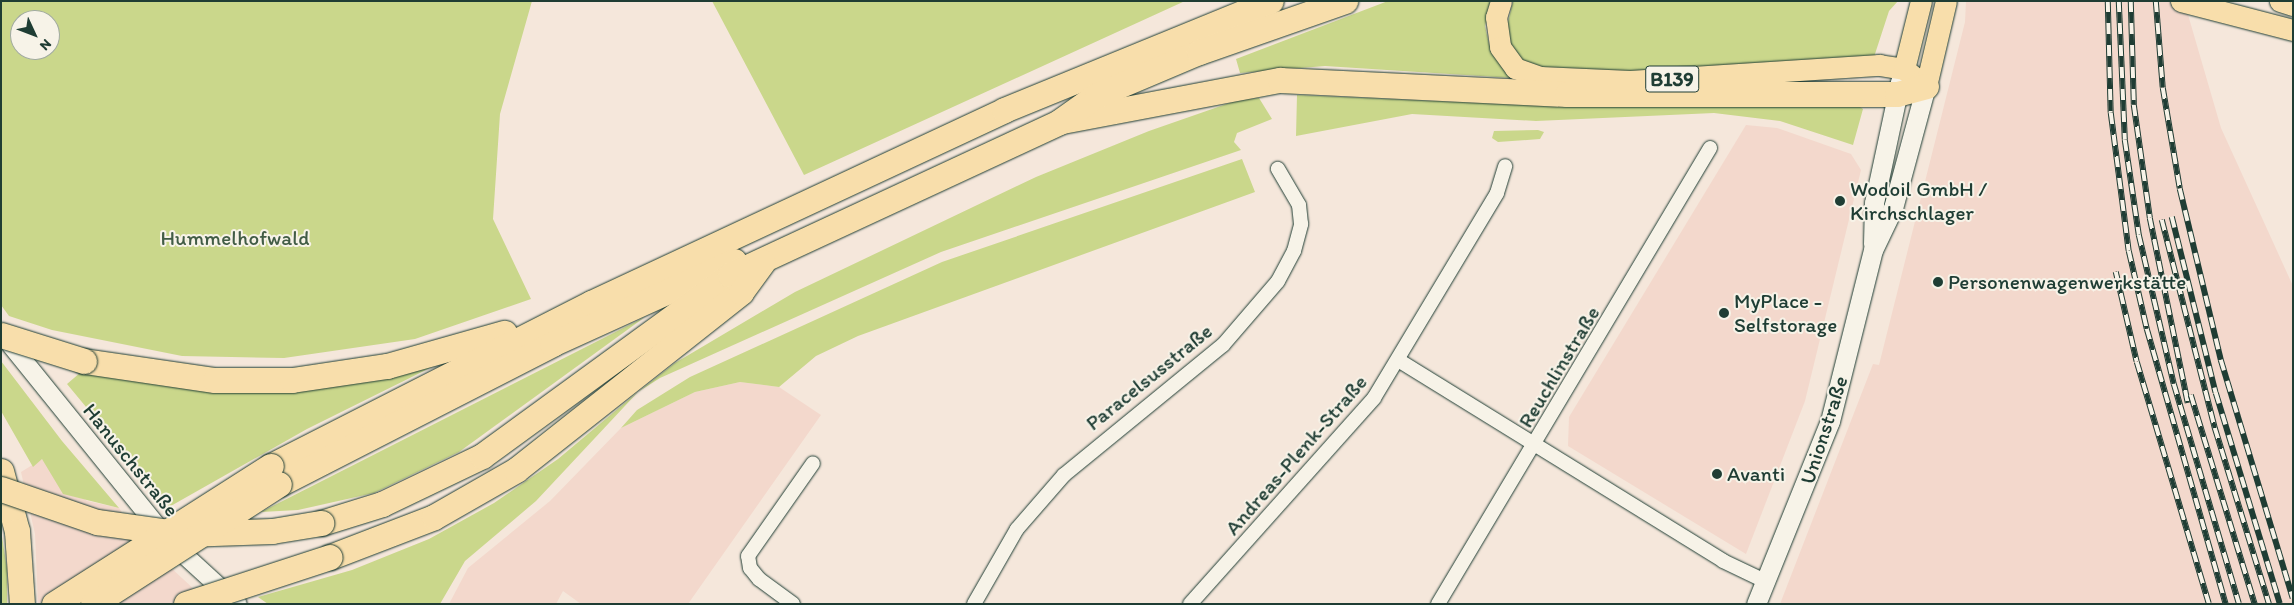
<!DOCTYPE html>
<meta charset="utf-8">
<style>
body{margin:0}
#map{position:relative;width:2294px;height:605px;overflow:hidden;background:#f5e7db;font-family:Itim,sans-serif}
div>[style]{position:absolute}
.built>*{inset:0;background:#f3d8cc}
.green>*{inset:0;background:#cad78b}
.roads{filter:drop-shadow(0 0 1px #1f3d34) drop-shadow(0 0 1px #1f3d34)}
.minor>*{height:14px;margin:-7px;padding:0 7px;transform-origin:7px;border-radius:7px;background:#f7f3e8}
.tertiary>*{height:18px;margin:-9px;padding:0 9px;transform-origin:9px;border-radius:9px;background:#f7f3e8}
.secondary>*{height:19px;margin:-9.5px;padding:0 9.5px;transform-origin:9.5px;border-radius:9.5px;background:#f7f3e8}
.primary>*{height:21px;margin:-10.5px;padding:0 10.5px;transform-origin:10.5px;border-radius:10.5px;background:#f8deab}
.motorway>*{height:25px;margin:-12.5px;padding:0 12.5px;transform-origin:12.5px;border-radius:12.5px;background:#f8deab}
.rail>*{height:5.5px;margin-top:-2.75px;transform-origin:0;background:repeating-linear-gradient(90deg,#f7f3e8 0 11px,#1f3d34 0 22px);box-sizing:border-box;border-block:1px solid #1f3d34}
.bridges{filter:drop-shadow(0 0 1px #1f3d34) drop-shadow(0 0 1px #1f3d34)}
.motorway-bridge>*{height:25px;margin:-12.5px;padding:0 12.5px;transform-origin:12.5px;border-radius:12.5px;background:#f8deab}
.dots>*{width:14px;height:14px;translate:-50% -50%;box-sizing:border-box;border:2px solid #f7f3e8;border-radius:50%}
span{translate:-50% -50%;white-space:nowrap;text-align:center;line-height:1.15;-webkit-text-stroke:4px #f7f3e8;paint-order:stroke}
.shield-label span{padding:1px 4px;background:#f7f3e8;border:1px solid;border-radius:4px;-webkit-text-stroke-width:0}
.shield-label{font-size:20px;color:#1f3d34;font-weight:700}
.poi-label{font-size:21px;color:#1f3d34}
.left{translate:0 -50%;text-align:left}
.park-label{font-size:21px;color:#415c45}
.street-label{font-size:21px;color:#1f3d34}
.frame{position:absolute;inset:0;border:2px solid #1f3d34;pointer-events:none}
.north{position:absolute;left:10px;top:10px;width:50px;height:50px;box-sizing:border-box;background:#f7f3e8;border:1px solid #a1aaa0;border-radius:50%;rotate:133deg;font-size:14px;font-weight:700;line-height:20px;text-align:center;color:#1f3d34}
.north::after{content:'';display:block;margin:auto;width:18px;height:22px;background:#1f3d34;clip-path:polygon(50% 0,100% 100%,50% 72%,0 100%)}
</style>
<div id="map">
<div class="built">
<i style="clip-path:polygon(1966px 1px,2184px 1px,2221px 128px,2293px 286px,2293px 604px,1780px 604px,1873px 364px,1879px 365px,1965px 22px)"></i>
<i style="clip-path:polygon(1746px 125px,1777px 128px,1851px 154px,1861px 170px,1805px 401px,1746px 554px,1568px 446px,1569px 417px)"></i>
<i style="clip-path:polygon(740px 382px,779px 387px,821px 415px,688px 604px,581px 604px,563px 591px,556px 604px,449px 604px,468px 568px,550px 501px,621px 428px,695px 392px)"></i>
<i style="clip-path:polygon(42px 459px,87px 501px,119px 508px,142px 541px,210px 604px,38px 604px,35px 534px,21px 472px)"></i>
</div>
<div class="green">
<i style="clip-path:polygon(evenodd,1px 1px,532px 1px,500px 114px,493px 219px,531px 299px,415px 339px,284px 358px,182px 356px,52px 330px,9px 316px,1px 305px,1px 1px,20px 20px,50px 20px,50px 50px,20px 50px,20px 20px)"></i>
<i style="clip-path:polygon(712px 1px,966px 2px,1185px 1px,804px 175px)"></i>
<i style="clip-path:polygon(1388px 1px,1491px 1px,1485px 26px,1489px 44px,1512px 78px,1325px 66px,1240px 73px,1236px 59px)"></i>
<i style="clip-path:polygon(1513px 1px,1898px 1px,1889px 11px,1874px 57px,1652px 72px,1561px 72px,1527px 64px,1512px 51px,1506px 31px)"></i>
<i style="clip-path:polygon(1297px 95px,1579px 107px,1854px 103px,1863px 109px,1853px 145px,1780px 121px,1714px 113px,1536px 121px,1412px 114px,1296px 136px)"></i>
<i style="clip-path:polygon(1259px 98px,1272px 119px,1237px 133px,1234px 142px,1241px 150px,941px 252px,660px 378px,638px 392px,536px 501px,465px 561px,440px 604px,268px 604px,258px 597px,352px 570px,429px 539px,494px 503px,558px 459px,638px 392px,675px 363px,795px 292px,1036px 177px,1149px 131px,1238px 100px)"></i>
<i style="clip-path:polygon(1538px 130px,1544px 132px,1540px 139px,1498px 142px,1492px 138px,1494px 131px)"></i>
<i style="clip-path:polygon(1242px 159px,1255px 192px,858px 336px,816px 356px,779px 387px,740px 382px,695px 392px,621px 428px,637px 410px,690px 377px,942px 262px)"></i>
<i style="clip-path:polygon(645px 317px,459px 452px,374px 493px,298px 510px,261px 512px)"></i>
<i style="clip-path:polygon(448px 359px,307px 429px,169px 507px,67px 384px,81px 372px,178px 387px)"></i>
<i style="clip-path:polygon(1px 361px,62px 441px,119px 508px,63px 494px,42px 459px,33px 467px,1px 411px)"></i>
<i style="clip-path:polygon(1px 530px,7px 569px,7px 604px,1px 604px)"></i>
</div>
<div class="roads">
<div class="minor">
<i style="left:1398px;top:360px;width:382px;rotate:31.7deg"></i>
<i style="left:1723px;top:561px;width:49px;rotate:25.5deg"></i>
<i style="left:793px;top:604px;width:42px;rotate:-143.7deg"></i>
<i style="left:759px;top:579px;width:14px;rotate:-129deg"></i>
<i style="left:750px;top:568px;width:12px;rotate:-99deg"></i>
<i style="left:748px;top:556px;width:113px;rotate:-55deg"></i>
<i style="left:974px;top:604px;width:86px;rotate:-60.2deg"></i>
<i style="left:1017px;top:529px;width:72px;rotate:-49deg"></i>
<i style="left:1064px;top:475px;width:205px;rotate:-39.3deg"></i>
<i style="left:1223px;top:345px;width:84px;rotate:-49.3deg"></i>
<i style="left:1278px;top:281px;width:34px;rotate:-62deg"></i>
<i style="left:1294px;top:251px;width:28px;rotate:-75deg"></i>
<i style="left:1301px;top:224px;width:19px;rotate:-96deg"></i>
<i style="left:1299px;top:205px;width:42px;rotate:-120.3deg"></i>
<i style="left:1190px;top:604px;width:276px;rotate:-48.2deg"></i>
<i style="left:1374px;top:398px;width:239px;rotate:-59deg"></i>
<i style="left:1497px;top:193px;width:28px;rotate:-73deg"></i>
<i style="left:1438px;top:604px;width:531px;rotate:-59.18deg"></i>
</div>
<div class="tertiary">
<i style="left:2px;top:334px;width:266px;rotate:51.1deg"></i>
<i style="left:169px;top:541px;width:93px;rotate:42.4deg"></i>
</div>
<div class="secondary">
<i style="left:1873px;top:244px;width:41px;rotate:-88.6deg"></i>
<i style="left:1874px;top:203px;width:124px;rotate:-77.9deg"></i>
<i style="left:1756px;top:604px;width:197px;rotate:-68deg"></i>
<i style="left:1830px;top:421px;width:176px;rotate:-75.9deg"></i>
<i style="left:1873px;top:250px;width:47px;rotate:-64.5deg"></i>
<i style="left:1893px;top:208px;width:126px;rotate:-74.9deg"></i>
</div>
<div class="primary">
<i style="left:1501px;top:1px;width:17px;rotate:107deg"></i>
<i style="left:1496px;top:17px;width:30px;rotate:82deg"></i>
<i style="left:1500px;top:47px;width:26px;rotate:54deg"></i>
<i style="left:1515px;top:68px;width:27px;rotate:20deg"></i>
<i style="left:1540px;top:77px;width:90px;rotate:2.5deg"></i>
<i style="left:1630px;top:81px;width:250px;rotate:-3.7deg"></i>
<i style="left:1879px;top:65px;width:25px;rotate:9deg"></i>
<i style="left:1904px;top:69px;width:28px;rotate:38deg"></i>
<i style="left:2181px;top:1px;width:116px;rotate:14.5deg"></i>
<i style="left:2280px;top:1px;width:14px;rotate:17deg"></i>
<i style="left:1904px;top:69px;width:70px;rotate:-76deg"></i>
<i style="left:1926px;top:86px;width:87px;rotate:-76.8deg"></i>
</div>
<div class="motorway">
<i style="left:1062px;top:121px;width:222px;rotate:-10.7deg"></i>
<i style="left:1280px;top:80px;width:287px;rotate:2.8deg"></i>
<i style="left:1567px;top:94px;width:330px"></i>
<i style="left:1897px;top:94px;width:30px;rotate:-15deg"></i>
<i style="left:84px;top:361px;width:132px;rotate:8.3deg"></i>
<i style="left:215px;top:380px;width:77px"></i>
<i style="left:292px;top:380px;width:96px;rotate:-8.4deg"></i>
<i style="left:387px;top:366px;width:122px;rotate:-15.8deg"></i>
<i style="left:271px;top:466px;width:359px;rotate:-27deg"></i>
<i style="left:591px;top:303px;width:456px;rotate:-25deg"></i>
<i style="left:1004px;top:110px;width:288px;rotate:-22.2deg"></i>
<i style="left:1px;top:471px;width:62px;rotate:75.1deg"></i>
<i style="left:17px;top:531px;width:73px;rotate:86.1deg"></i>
<i style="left:279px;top:484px;width:307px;rotate:-27.1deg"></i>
<i style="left:552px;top:344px;width:200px;rotate:-24.5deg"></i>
<i style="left:321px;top:523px;width:64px;rotate:-17.3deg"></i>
<i style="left:382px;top:504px;width:111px;rotate:-25.6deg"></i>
<i style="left:482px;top:456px;width:307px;rotate:-36.1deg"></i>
<i style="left:730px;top:275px;width:363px;rotate:-24.9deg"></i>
<i style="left:1059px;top:122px;width:47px;rotate:-35.4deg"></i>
<i style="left:1097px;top:95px;width:111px;rotate:-22.9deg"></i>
<i style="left:1199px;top:52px;width:155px;rotate:-19.3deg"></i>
<i style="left:330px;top:557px;width:111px;rotate:-21deg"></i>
<i style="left:434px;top:517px;width:95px;rotate:-29.8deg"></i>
<i style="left:516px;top:470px;width:287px;rotate:-38.3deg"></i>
<i style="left:741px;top:292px;width:37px;rotate:-54deg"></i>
</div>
</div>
<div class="rail">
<i style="left:2108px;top:1px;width:112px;rotate:88.5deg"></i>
<i style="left:2111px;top:113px;width:139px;rotate:82.6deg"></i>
<i style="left:2129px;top:251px;width:80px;rotate:77deg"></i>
<i style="left:2147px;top:329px;width:286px;rotate:74deg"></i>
<i style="left:2119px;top:1px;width:139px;rotate:87.5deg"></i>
<i style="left:2125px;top:140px;width:96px;rotate:81.6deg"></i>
<i style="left:2139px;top:235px;width:153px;rotate:76.8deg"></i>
<i style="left:2174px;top:384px;width:229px;rotate:73.5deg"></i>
<i style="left:2131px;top:1px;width:104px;rotate:88.3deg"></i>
<i style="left:2134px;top:105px;width:114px;rotate:81.9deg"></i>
<i style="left:2150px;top:218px;width:189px;rotate:78.4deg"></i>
<i style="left:2156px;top:1px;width:87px;rotate:85.4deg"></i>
<i style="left:2163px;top:88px;width:102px;rotate:80.4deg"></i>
<i style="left:2180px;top:189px;width:176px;rotate:76.5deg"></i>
<i style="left:2221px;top:360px;width:249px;rotate:73.2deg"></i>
<i style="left:2172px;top:217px;width:181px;rotate:76deg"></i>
<i style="left:2216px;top:393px;width:220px;rotate:73.1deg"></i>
<i style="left:2162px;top:220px;width:215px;rotate:75.7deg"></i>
<i style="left:2215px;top:428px;width:184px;rotate:72.9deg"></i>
<i style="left:2116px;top:272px;width:92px;rotate:76.9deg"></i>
<i style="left:2137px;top:362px;width:252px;rotate:73.4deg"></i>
<i style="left:2191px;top:395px;width:219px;rotate:73deg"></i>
</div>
<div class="bridges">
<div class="motorway-bridge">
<i style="left:1px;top:335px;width:87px;rotate:17.4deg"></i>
<i style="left:1px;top:489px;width:102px;rotate:19deg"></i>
<i style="left:97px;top:522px;width:88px;rotate:7.9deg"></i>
<i style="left:184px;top:534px;width:88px;rotate:-2deg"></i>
<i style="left:272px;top:531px;width:50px;rotate:-9.3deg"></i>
<i style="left:54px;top:604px;width:257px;rotate:-32.5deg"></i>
<i style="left:93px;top:604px;width:221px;rotate:-32.8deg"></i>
<i style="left:186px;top:604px;width:151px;rotate:-18.1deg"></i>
</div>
</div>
<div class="dots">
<i style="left:1840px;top:201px;background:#1f3d34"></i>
<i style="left:1938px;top:282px;background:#1f3d34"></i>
<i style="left:1724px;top:313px;background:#1f3d34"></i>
<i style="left:1717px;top:474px;background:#1f3d34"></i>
</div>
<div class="shield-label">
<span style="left:1672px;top:79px">B139</span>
</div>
<div class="poi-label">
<span class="left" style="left:1850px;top:201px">Wodoil GmbH /<br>Kirchschlager</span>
<span class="left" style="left:1948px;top:282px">Personenwagenwerkstätte</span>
<span class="left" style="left:1734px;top:313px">MyPlace -<br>Selfstorage</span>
<span class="left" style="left:1727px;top:474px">Avanti</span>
</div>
<div class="park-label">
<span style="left:235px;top:238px">Hummelhofwald</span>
</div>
<div class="street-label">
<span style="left:1559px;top:367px;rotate:-59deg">Reuchlinstraße</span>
<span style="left:1149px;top:377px;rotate:-39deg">Paracelsusstraße</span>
<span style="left:1824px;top:430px;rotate:-72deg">Unionstraße</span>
<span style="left:1296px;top:455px;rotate:-49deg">Andreas-Plenk-Straße</span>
<span style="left:131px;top:460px;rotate:51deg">Hanuschstraße</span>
</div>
<div class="frame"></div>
<div class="north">N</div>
</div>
